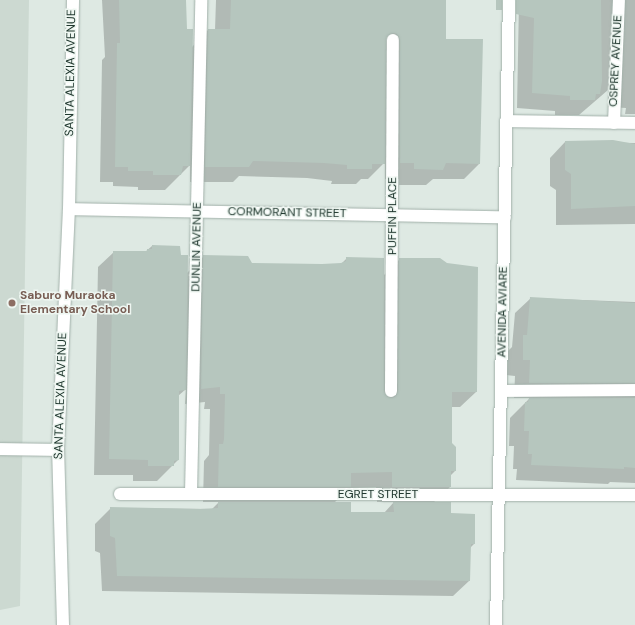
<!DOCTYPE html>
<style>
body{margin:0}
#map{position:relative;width:635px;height:625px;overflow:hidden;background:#dee9e3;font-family:"DM Sans",sans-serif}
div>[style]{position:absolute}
.built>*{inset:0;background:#ccd9d1}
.shadow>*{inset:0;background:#0003}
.building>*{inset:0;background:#b6c6be;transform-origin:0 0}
.roads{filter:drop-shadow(0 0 1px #a1b0a9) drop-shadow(0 0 1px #a1b0a9)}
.lane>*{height:12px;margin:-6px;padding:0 6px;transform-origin:6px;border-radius:6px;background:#fff}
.street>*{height:12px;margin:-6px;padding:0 6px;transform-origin:6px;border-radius:6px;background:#fff}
.dots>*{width:11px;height:11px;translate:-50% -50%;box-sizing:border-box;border:2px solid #eef6f1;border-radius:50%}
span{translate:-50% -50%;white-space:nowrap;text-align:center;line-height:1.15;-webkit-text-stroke:3px #eef6f1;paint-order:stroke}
.street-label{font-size:12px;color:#20382f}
.education-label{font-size:12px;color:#785e54;font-weight:700}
.left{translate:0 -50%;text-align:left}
</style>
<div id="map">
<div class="built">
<i style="clip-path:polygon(0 0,29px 0,20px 606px,0 610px)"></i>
</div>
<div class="shadow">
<i style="clip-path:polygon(102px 0,185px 0,186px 30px,192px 47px,208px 30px,215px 30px,216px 0,445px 0,445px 40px,479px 164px,464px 179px,433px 179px,426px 185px,399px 185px,399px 179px,385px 179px,385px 162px,368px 179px,361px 179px,356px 184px,331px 184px,332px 181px,307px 178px,239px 176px,233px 182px,190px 182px,190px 165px,165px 190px,138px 190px,138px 187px,113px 186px,113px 182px,100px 182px,102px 60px,105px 57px)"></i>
<i style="clip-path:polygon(519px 0,635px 0,635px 114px,625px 114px,626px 108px,608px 107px,608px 90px,579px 115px,555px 115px,555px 111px,517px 108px)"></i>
<i style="clip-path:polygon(565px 142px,635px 143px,635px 224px,556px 225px,556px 190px,550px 186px,550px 158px)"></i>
<i style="clip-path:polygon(evenodd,152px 246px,180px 256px,187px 273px,204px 256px,251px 264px,322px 265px,341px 264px,347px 258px,383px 276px,400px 259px,476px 392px,460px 407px,451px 407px,451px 444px,455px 471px,450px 476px,450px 487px,433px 503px,450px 514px,474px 544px,470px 548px,469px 581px,453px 596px,102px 591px,100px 553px,95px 551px,95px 524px,111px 508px,212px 509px,219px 502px,203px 502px,204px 461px,209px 455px,210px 409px,204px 409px,205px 402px,185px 404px,186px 389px,178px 396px,178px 460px,157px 481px,133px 481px,133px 475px,94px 475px,98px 267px,114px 252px,145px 252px,152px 246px,376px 487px,377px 502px,394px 502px,384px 513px,350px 512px,334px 503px,349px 488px,376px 487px)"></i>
<i style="clip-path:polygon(531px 298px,635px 302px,635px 483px,610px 482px,608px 484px,516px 480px,517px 469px,513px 469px,514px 446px,509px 446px,510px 418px,530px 398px,514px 398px,515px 376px,507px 375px,508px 351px,512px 347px,515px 313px)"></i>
</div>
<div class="building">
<i style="clip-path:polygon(119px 0,186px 0,187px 29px,193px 29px,190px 166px,183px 166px,181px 175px,153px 175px,153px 171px,128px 171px,128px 167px,115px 167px,117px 43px,120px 43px)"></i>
<i style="clip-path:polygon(231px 0,446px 0,446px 39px,483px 39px,480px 164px,446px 163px,443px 170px,414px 169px,414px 163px,400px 163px,400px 40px,397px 34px,393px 33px,386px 40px,385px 164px,372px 164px,372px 169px,347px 169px,347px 165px,324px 163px,253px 161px,249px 167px,205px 167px,208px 29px,230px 29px)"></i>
<i style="left:496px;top:0;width:6px;height:10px"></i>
<i style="clip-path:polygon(516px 0,601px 0,602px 81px,600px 94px,596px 94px,595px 100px,570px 100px,570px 96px,532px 93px,534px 18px,516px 14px)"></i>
<i style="clip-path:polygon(613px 140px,635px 144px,635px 206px,571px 209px,571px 174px,565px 170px,565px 141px)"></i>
<i style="clip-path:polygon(152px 245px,180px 246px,181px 255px,188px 255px,186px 390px,179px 391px,179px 460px,174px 461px,174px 466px,148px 466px,148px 460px,109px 459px,113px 251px,147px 251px,147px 249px,152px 249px)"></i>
<i style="clip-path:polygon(203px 255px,248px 256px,252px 263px,322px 264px,341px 263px,346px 261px,346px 257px,384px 258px,384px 391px,391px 398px,395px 397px,398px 391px,399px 258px,440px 258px,447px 263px,478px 267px,477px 392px,452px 392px,452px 443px,456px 447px,456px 471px,451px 471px,451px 487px,392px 487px,392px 472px,351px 473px,351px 487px,218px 487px,219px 444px,223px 444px,224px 439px,225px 394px,220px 394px,220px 387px,201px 389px)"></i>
<i style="clip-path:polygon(530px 297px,635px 303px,635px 383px,529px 383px,530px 360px,523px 360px,523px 335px,527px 335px)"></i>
<i style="clip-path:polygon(529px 398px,635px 398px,635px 468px,624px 467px,624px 469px,531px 465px,532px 454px,528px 454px,529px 431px,524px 431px,525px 402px,528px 402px)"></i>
<i style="clip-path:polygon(218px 502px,351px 502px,351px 512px,394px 512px,393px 502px,451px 502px,451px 513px,475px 514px,475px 544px,471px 544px,470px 581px,117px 576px,115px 538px,110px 536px,110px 507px,200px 509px,218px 508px)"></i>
</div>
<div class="roads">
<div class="lane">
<i style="left:0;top:449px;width:58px;rotate:1deg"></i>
</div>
<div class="street">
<i style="left:506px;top:121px;width:129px;rotate:0.9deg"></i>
<i style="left:614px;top:123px;width:123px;rotate:-87.7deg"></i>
<i style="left:69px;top:209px;width:436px;rotate:1.1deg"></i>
<i style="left:391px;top:391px;width:351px;rotate:-89.7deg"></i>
<i style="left:501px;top:391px;width:134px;rotate:-0.4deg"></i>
<i style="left:120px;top:494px;width:515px;rotate:0.11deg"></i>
<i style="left:191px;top:494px;width:494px;rotate:-88.8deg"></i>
<i style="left:63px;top:625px;width:175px;rotate:-91.6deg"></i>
<i style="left:58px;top:450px;width:241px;rotate:-87.4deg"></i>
<i style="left:69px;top:209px;width:209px;rotate:-88.9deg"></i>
<i style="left:496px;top:625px;width:625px;rotate:-88.81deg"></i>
</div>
</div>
<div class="dots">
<i style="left:12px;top:303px;background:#8d6e63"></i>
</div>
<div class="street-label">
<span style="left:616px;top:61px;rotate:-87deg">OSPREY AVENUE</span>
<span style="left:71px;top:73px;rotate:-89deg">SANTA ALEXIA AVENUE</span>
<span style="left:287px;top:213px;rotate:1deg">CORMORANT STREET</span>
<span style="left:393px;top:216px;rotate:-90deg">PUFFIN PLACE</span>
<span style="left:197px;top:247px;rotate:-89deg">DUNLIN AVENUE</span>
<span style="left:503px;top:312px;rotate:-89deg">AVENIDA AVIARE</span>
<span style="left:61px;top:396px;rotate:-88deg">SANTA ALEXIA AVENUE</span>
<span style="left:378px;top:495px">EGRET STREET</span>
</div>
<div class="education-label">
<span class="left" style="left:20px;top:303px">Saburo Muraoka<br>Elementary School</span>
</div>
</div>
